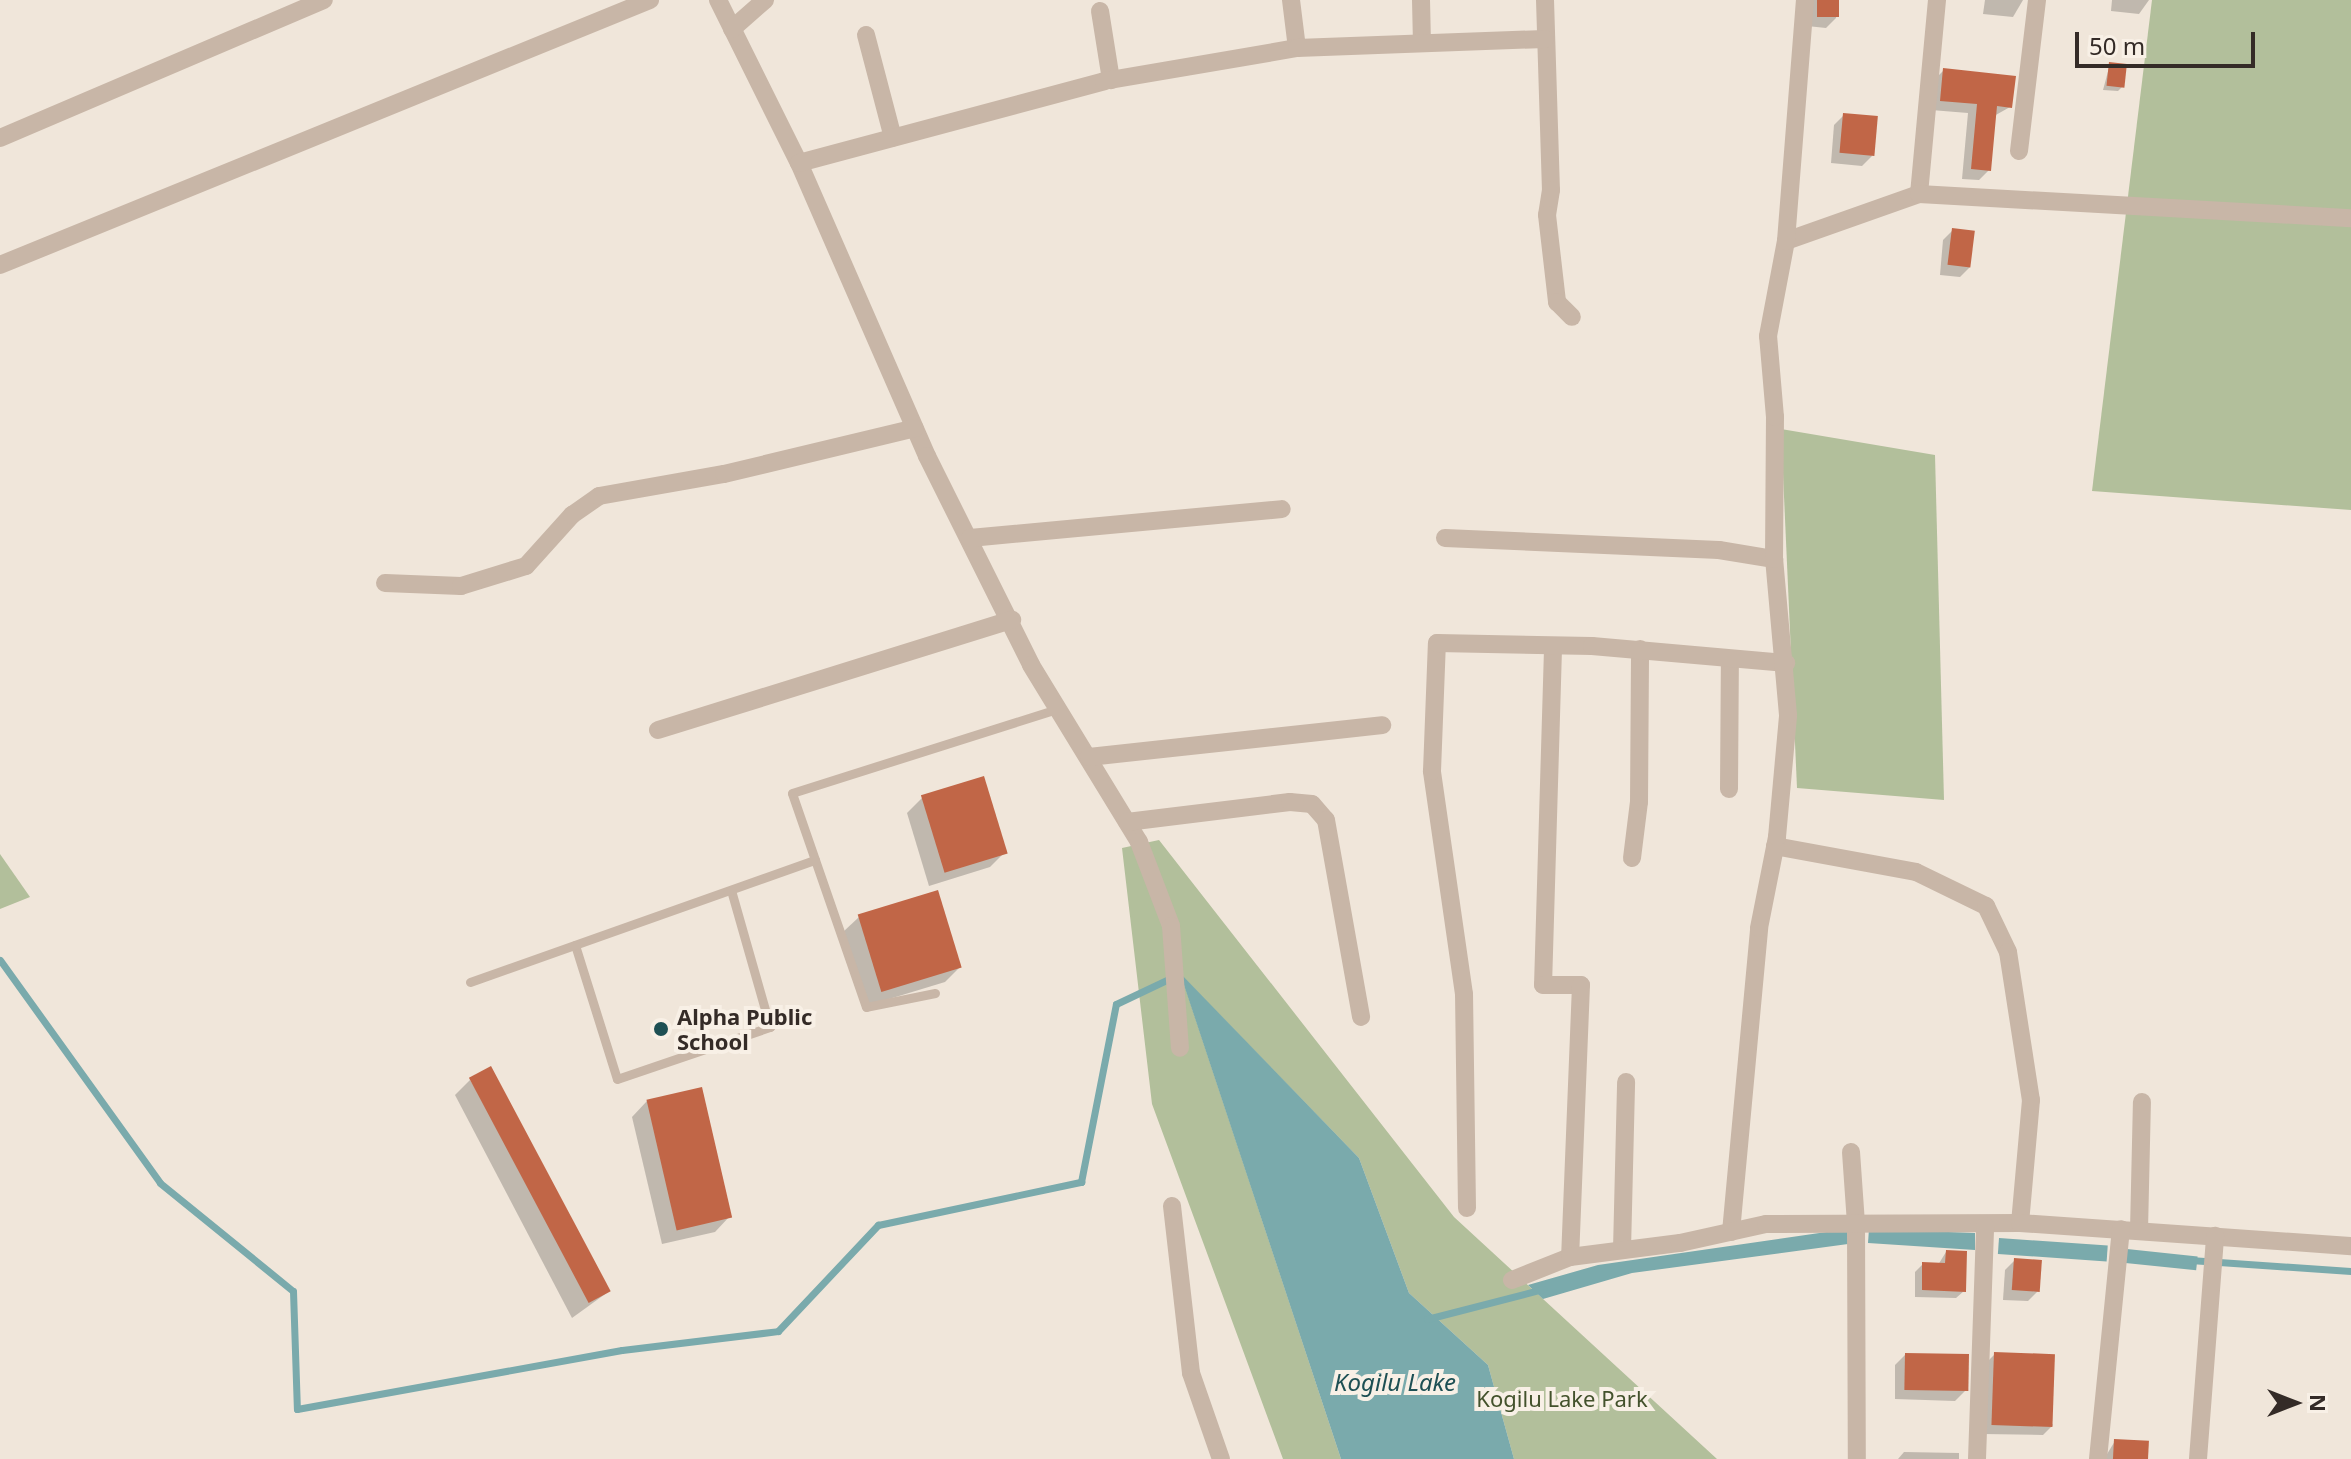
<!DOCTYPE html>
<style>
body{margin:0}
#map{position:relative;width:2351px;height:1459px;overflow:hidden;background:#f0e6da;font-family:"Noto Sans",sans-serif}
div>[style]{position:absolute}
.green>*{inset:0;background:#b2bf9b}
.water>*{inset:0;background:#7aaaac;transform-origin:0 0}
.shadow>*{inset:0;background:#0003}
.stream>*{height:7px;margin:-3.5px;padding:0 3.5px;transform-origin:3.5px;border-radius:3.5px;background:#7aaaac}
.building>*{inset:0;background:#c16647;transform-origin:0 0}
.lane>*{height:9px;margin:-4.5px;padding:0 4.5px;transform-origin:4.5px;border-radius:4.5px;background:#c8b6a7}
.street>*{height:18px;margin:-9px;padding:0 9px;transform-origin:9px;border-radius:9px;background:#c8b6a7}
.dots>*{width:22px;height:22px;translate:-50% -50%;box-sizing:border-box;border:4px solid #f8f0e6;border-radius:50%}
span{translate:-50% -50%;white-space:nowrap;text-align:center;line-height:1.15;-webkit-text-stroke:8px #f8f0e6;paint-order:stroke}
.poi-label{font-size:22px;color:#342b27;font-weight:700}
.left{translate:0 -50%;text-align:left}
.park-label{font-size:22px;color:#43522c}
.water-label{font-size:24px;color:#1e5054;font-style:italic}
.north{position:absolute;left:2255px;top:1363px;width:80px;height:80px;-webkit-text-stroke:6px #f8f0e6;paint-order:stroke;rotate:90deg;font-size:22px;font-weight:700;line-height:32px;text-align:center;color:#342b27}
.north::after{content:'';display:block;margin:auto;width:28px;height:36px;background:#342b27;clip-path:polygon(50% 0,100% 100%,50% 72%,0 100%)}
.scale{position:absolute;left:2075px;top:32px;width:180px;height:36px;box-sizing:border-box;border:4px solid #342b27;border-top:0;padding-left:10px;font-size:24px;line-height:28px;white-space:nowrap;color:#342b27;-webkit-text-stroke:6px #f8f0e6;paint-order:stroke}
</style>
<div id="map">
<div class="green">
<i style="clip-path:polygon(2152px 0,2351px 0,2351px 510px,2092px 491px)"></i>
<i style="clip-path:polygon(1781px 429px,1935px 455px,1944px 800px,1797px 788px)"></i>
<i style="clip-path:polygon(1159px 840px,1454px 1217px,1717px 1459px,1514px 1459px,1488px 1365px,1409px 1293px,1359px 1158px,1181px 975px,1341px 1459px,1283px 1459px,1152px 1104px,1122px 848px)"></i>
<i style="clip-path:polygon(0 854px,30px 897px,0 909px)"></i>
</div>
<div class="water">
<i style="clip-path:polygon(1180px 973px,1359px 1158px,1409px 1293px,1488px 1365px,1514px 1459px,1341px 1459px)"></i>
<i style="clip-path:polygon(1847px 1229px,1848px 1244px,1632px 1273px,1543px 1299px,1528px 1285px,1598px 1265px)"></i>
<i style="clip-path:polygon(1869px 1229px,1975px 1233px,1975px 1250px,1868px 1243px)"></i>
<i style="left:1999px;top:1238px;width:109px;height:16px;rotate:4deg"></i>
<i style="left:2127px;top:1249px;width:71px;height:14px;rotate:6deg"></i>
</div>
<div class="shadow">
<i style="clip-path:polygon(1801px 0,1838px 0,1836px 18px,1826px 28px,1807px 26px)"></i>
<i style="clip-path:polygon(1985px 0,2023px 0,2013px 17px,1983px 14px)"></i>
<i style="clip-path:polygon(2112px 0,2149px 0,2139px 14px,2111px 11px)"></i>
<i style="clip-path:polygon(2110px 64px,2122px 87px,2118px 91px,2103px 90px)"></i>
<i style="clip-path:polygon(1944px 70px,2010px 107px,1994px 116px,1989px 170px,1979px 180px,1962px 179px,1968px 113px,1931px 110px,1934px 80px)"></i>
<i style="clip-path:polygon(1844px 115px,1872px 156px,1862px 166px,1831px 163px,1834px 125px)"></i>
<i style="clip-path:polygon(1953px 230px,1970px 267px,1960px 277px,1940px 275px,1943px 240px)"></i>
<i style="clip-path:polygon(922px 798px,1005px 852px,990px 867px,929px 886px,907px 813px)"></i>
<i style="clip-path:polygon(859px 917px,960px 967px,945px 982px,866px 1006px,843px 932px)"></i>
<i style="clip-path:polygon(470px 1080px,608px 1292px,572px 1318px,455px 1095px)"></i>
<i style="clip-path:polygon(647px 1101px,730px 1216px,715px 1232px,662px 1244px,632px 1117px)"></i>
<i style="clip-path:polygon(1946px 1252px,1964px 1291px,1956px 1298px,1915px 1297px,1915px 1272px,1923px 1264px,1938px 1265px)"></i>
<i style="clip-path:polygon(2015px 1260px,2038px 1291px,2028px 1301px,2003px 1300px,2005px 1270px)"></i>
<i style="clip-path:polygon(1995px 1354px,2053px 1425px,2043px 1435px,1983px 1434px,1985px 1364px)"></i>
<i style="clip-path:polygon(1905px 1355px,1965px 1391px,1955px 1401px,1895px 1399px,1895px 1365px)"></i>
<i style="clip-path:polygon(2115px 1441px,2146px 1459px,2104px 1459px)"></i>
<i style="clip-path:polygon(1904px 1452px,1959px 1453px,1959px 1459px,1898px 1459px)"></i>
</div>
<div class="stream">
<i style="left:0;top:960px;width:274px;rotate:54.3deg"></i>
<i style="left:160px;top:1183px;width:171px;rotate:39.1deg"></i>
<i style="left:293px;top:1291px;width:118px;rotate:88.1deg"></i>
<i style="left:297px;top:1409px;width:330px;rotate:-10.3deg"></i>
<i style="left:622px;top:1350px;width:157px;rotate:-6.9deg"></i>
<i style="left:778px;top:1331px;width:146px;rotate:-46.7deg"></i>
<i style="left:878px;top:1225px;width:208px;rotate:-12deg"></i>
<i style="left:1081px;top:1182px;width:181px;rotate:-78.9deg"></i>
<i style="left:1116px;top:1004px;width:65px;rotate:-25.4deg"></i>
<i style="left:2190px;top:1260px;width:161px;rotate:3.9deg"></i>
<i style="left:1427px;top:1319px;width:120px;rotate:-14.5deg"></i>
</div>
<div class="building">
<i style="left:1817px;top:0;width:22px;height:17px"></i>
<i style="left:2109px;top:62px;width:18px;height:24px;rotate:6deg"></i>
<i style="clip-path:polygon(1943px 68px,2016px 76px,2012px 108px,1997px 106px,1991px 171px,1971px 169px,1977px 104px,1940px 101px)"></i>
<i style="left:1843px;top:113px;width:35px;height:40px;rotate:5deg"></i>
<i style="left:1952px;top:228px;width:23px;height:37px;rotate:7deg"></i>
<i style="left:984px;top:776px;width:81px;height:66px;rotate:73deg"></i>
<i style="left:938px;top:890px;width:81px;height:84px;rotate:73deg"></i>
<i style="left:491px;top:1066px;width:255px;height:25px;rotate:62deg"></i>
<i style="left:702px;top:1087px;width:134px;height:57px;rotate:77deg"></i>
<i style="clip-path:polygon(1946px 1250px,1967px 1251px,1966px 1292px,1922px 1290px,1922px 1262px,1945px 1263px)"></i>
<i style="left:2014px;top:1258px;width:28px;height:32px;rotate:4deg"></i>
<i style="left:1994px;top:1352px;width:61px;height:73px;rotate:2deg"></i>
<i style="left:1905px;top:1353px;width:64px;height:37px;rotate:1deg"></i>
<i style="left:2114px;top:1439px;width:35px;height:20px;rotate:3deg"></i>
</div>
<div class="lane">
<i style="left:575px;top:945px;width:140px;rotate:72.6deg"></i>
<i style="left:617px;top:1079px;width:162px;rotate:-18.8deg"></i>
<i style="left:770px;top:1027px;width:142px;rotate:-105.9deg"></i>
<i style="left:470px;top:982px;width:366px;rotate:-19.5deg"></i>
<i style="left:935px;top:993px;width:70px;rotate:168.5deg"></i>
<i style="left:866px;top:1007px;width:226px;rotate:-109.1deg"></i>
<i style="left:792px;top:793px;width:278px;rotate:-17.6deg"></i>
</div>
<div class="street">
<i style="left:718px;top:0;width:182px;rotate:63.6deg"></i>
<i style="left:799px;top:163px;width:320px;rotate:66.4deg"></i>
<i style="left:927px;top:456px;width:233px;rotate:63.5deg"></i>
<i style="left:1031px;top:665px;width:207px;rotate:58.6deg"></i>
<i style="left:1139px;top:842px;width:90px;rotate:69.1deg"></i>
<i style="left:1171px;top:926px;width:122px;rotate:85.8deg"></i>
<i style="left:1291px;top:0;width:48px;rotate:82.9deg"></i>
<i style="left:1421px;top:0;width:43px;rotate:88.7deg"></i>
<i style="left:1545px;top:0;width:190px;rotate:88.2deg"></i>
<i style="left:1551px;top:190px;width:25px;rotate:99deg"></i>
<i style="left:1547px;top:215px;width:88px;rotate:83.4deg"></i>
<i style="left:1557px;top:302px;width:21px;rotate:45deg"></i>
<i style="left:1100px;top:11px;width:70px;rotate:80.9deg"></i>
<i style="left:732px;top:29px;width:44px;rotate:-41.3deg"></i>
<i style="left:866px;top:35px;width:106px;rotate:75.3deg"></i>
<i style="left:0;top:138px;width:352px;rotate:-23.1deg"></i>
<i style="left:2019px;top:151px;width:152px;rotate:-83.2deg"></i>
<i style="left:799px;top:163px;width:316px;rotate:-15deg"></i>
<i style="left:1104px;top:81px;width:196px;rotate:-9.7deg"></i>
<i style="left:1297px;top:48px;width:248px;rotate:-2.1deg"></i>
<i style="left:1919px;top:194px;width:195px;rotate:-84.7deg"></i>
<i style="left:1786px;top:241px;width:141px;rotate:-19.5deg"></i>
<i style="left:1919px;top:194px;width:433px;rotate:3.2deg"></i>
<i style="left:0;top:265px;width:702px;rotate:-22.18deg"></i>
<i style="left:970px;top:538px;width:313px;rotate:-5.3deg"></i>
<i style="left:1445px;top:538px;width:274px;rotate:2.5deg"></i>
<i style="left:1719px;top:550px;width:56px;rotate:9.3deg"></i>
<i style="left:385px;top:583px;width:76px;rotate:2.3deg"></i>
<i style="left:461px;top:586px;width:68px;rotate:-17.1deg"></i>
<i style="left:526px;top:566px;width:69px;rotate:-48deg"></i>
<i style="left:572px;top:515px;width:33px;rotate:-35deg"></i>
<i style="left:599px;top:496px;width:127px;rotate:-10deg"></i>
<i style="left:724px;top:474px;width:196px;rotate:-13.5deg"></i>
<i style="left:1553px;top:649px;width:336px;rotate:91.7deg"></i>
<i style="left:1543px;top:985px;width:38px"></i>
<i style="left:1581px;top:985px;width:272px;rotate:92.3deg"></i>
<i style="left:658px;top:730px;width:371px;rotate:-17.3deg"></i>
<i style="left:1089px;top:757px;width:295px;rotate:-6.2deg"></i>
<i style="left:1729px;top:789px;width:130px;rotate:-89.6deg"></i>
<i style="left:1127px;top:822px;width:164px;rotate:-7deg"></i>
<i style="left:1290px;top:802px;width:22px;rotate:5deg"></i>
<i style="left:1312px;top:804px;width:21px;rotate:49deg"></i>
<i style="left:1326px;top:820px;width:200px;rotate:79.9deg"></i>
<i style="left:1775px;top:846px;width:143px;rotate:10.4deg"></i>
<i style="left:1916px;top:872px;width:78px;rotate:25.9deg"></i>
<i style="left:1986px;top:906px;width:51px;rotate:64.4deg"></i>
<i style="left:2008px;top:952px;width:150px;rotate:81.2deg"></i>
<i style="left:2031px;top:1100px;width:123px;rotate:95.1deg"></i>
<i style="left:1632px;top:858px;width:56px;rotate:-82.9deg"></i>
<i style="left:1639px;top:802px;width:153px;rotate:-89.6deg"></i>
<i style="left:1851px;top:1152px;width:71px;rotate:86deg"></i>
<i style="left:1856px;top:1223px;width:236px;rotate:89.8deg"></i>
<i style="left:1172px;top:1206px;width:168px;rotate:83.5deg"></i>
<i style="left:1191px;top:1373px;width:91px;rotate:70.8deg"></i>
<i style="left:1467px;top:1208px;width:214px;rotate:-90.8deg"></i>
<i style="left:1464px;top:994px;width:225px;rotate:-98.2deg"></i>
<i style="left:1432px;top:771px;width:128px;rotate:-87.8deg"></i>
<i style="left:1437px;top:643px;width:155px;rotate:1.1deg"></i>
<i style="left:1592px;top:646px;width:195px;rotate:5deg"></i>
<i style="left:2139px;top:1231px;width:129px;rotate:-88.7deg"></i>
<i style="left:1731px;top:1232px;width:305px;rotate:-84.7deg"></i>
<i style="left:1759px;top:928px;width:93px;rotate:-78.8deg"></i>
<i style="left:1777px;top:837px;width:122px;rotate:-84.8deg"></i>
<i style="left:1788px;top:715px;width:157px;rotate:-95.1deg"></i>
<i style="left:1774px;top:559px;width:142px;rotate:-89.6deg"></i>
<i style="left:1775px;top:417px;width:81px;rotate:-94.9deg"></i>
<i style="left:1768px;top:336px;width:97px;rotate:-79.3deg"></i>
<i style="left:1786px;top:241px;width:242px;rotate:-85.5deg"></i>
<i style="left:1622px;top:1250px;width:168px;rotate:-88.6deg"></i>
<i style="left:1512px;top:1280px;width:62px;rotate:-21.6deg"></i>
<i style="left:1570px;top:1257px;width:111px;rotate:-7.3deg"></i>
<i style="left:1680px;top:1243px;width:88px;rotate:-12.5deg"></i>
<i style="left:1766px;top:1224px;width:254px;rotate:-0.2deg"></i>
<i style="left:2020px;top:1223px;width:332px;rotate:4deg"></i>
<i style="left:1977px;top:1459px;width:233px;rotate:-88deg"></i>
<i style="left:2098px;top:1459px;width:231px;rotate:-84.3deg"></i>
<i style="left:2198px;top:1459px;width:224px;rotate:-85.6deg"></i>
</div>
<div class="dots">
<i style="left:661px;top:1029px;background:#1e5054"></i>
</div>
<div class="poi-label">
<span class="left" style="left:677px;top:1029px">Alpha Public<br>School</span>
</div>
<div class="park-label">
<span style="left:1562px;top:1399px">Kogilu Lake Park</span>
</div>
<div class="water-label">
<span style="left:1395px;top:1382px">Kogilu Lake</span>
</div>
<div class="north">N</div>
<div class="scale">50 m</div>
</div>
